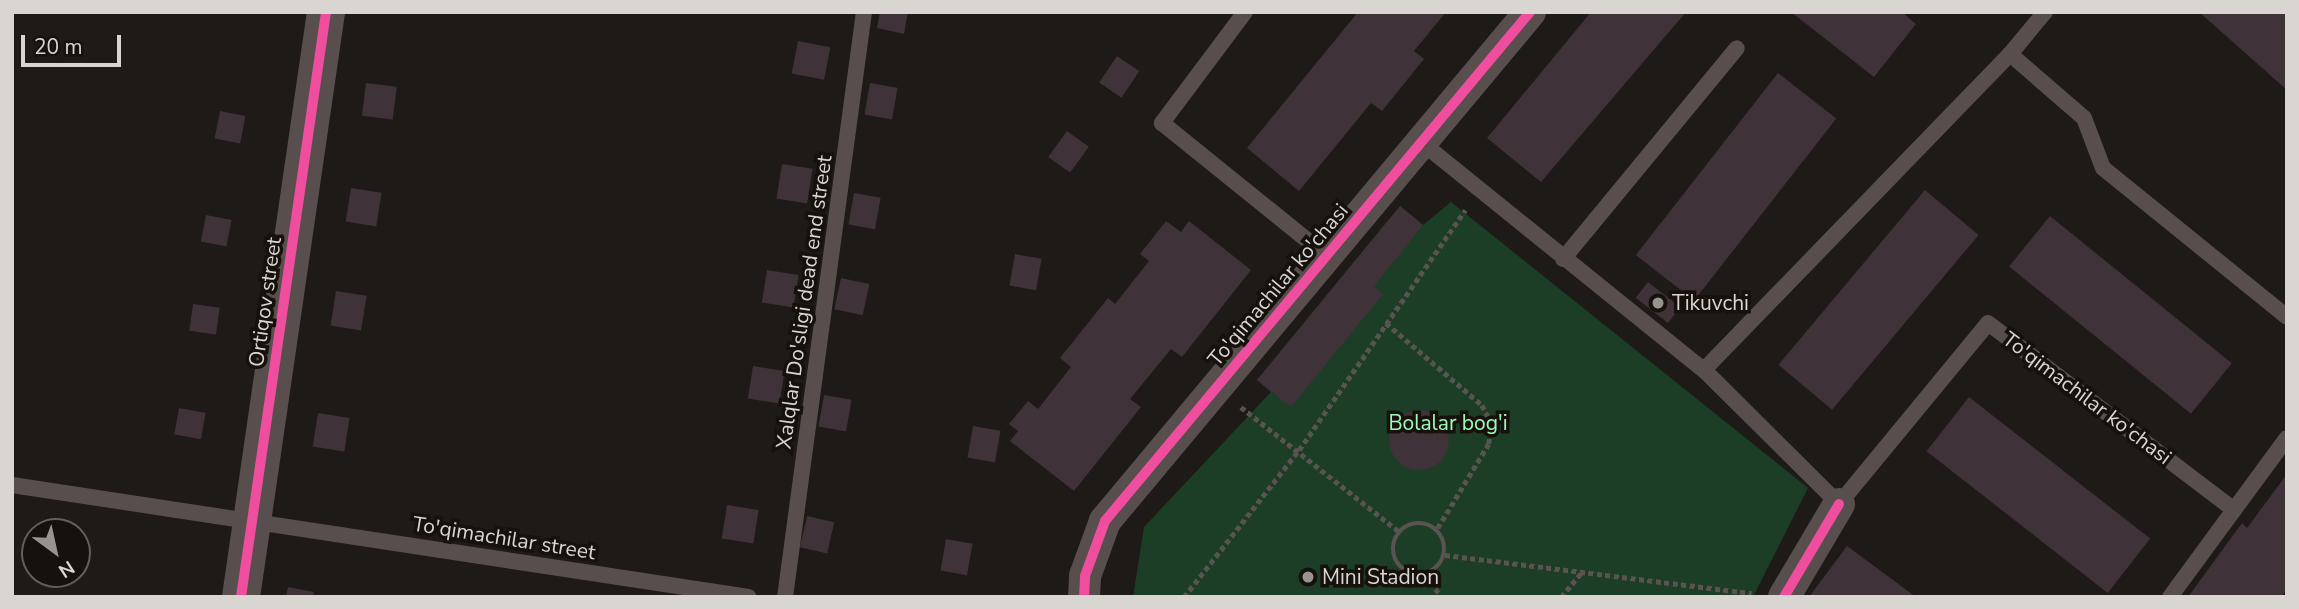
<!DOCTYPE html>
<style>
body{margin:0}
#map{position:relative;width:2299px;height:609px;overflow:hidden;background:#1d1a17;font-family:"Nunito Sans",sans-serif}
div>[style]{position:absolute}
.green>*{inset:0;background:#1c3e26}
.building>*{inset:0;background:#3f3239;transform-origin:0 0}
.round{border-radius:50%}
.path>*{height:4.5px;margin-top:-2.25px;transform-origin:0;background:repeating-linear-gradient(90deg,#5a5352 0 5px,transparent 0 8.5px)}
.path>.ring{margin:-2.25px;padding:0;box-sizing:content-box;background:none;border:4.5px solid #5a5352;border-radius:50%}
.service>*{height:16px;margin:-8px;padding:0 8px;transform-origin:8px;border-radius:8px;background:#584e4d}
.minor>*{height:32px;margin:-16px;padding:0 16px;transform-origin:16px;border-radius:16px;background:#584e4d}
.tertiary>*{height:38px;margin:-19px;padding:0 19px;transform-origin:19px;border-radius:19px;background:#584e4d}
.cycleway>*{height:10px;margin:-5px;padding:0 5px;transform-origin:5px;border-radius:5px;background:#ef4d9e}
.dots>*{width:19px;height:19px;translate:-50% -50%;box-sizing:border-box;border:4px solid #16110c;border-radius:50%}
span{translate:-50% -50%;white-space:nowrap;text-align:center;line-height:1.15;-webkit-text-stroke:7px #16110c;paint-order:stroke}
.street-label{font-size:21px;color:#d9d5d1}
.poi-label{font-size:21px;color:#d9d5d1}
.left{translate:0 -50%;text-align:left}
.park-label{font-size:21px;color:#9afbb5}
.frame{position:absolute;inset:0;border:14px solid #d9d5d1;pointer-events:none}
.north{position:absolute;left:21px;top:518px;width:70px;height:70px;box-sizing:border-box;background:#16110c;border:2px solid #645f5b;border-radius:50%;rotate:147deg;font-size:19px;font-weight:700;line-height:28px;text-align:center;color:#d9d5d1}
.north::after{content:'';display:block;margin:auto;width:24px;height:32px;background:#979490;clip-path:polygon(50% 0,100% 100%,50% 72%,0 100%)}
.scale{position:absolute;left:21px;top:35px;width:100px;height:32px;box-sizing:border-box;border:4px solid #d9d5d1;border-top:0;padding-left:9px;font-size:21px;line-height:24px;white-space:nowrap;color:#d9d5d1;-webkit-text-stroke:5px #16110c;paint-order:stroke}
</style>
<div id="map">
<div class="green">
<i style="clip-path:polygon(1451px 202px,1808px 488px,1753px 597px,1133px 597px,1144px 527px,1271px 392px,1257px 380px,1400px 206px,1423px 225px)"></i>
</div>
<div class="building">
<i style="clip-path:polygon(880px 12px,908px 12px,904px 34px,877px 28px)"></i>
<i style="clip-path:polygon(1358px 12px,1446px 12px,1414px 51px,1424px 59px,1382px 111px,1371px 103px,1299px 191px,1247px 148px)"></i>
<i style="clip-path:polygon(1591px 12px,1686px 12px,1541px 182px,1487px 138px)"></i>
<i style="clip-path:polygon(1791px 12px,1902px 12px,1916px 24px,1874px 77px)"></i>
<i style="clip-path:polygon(2199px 12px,2287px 12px,2287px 90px)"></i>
<i style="left:798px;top:41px;width:33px;height:33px;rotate:11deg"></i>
<i style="left:1117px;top:56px;width:27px;height:32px;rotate:34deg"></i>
<i style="left:1778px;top:73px;width:74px;height:231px;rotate:38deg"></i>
<i style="left:366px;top:83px;width:31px;height:33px;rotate:7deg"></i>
<i style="left:870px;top:83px;width:28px;height:32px;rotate:10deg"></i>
<i style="left:220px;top:111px;width:26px;height:28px;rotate:11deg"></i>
<i style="left:1067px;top:131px;width:27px;height:32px;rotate:36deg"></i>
<i style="left:782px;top:164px;width:31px;height:35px;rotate:9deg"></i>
<i style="left:351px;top:188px;width:31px;height:34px;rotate:9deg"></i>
<i style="left:1925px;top:190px;width:70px;height:228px;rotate:40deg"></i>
<i style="left:854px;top:193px;width:27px;height:32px;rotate:10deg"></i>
<i style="clip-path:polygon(1400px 206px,1423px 225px,1374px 286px,1383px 294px,1291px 407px,1257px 380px)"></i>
<i style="left:206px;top:215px;width:26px;height:27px;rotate:11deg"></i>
<i style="left:2050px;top:216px;width:234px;height:65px;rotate:39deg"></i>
<i style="clip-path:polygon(1166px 221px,1181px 232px,1189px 221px,1251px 270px,1182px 357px,1171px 349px,1130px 399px,1141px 407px,1074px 491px,1010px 441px,1018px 431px,1009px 424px,1028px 401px,1038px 409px,1071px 367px,1060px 358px,1108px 298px,1115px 304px,1149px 261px,1140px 254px)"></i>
<i style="left:1015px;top:254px;width:27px;height:32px;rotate:10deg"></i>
<i style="left:767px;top:270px;width:32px;height:33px;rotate:9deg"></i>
<i style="left:841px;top:278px;width:29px;height:32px;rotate:12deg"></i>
<i style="left:1648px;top:282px;width:41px;height:20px;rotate:38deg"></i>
<i style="left:336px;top:291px;width:31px;height:35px;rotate:9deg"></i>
<i style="left:193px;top:304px;width:27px;height:27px;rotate:8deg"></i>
<i style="left:753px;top:366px;width:32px;height:33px;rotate:9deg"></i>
<i style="left:824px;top:395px;width:28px;height:32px;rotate:10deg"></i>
<i style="left:1969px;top:397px;width:230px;height:69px;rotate:38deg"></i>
<i style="left:179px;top:408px;width:27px;height:27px;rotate:10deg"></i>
<i class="round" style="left:1389px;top:410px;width:60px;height:60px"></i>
<i style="left:318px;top:413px;width:32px;height:34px;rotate:9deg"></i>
<i style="left:973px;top:426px;width:28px;height:32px;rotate:10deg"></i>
<i style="clip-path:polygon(2287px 474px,2287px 589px,2281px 597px,2188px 597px,2242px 523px,2247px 528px)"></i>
<i style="left:727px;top:505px;width:32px;height:34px;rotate:9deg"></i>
<i style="left:807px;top:516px;width:28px;height:32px;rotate:13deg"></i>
<i style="left:946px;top:539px;width:27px;height:32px;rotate:10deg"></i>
<i style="clip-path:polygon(1847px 546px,1916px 597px,1809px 597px)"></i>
<i style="clip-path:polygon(288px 587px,314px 592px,313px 597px,286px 597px)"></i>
</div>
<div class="path">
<i style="left:1386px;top:323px;width:126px;rotate:40.5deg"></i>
<i style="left:1482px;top:405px;width:19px;rotate:62deg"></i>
<i style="left:1491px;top:422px;width:22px;rotate:95deg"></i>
<i style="left:1489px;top:444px;width:100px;rotate:121.2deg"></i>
<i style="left:1241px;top:407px;width:202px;rotate:38.2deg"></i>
<i class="ring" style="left:1393px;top:523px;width:47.5px;height:47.5px"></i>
<i style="left:1445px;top:555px;width:309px;rotate:7.1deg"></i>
<i style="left:1427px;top:574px;width:27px;rotate:59deg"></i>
<i style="left:1184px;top:597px;width:187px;rotate:-52deg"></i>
<i style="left:1299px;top:450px;width:292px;rotate:-55.3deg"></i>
<i style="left:1561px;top:597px;width:31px;rotate:-50deg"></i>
</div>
<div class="service">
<i style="left:1245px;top:12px;width:139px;rotate:126.8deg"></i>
<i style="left:1162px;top:123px;width:212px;rotate:38.9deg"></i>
<i style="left:2045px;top:12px;width:55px;rotate:129.8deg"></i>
<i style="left:2010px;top:54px;width:98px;rotate:40.9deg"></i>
<i style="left:2084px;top:118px;width:53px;rotate:69.2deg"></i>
<i style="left:2103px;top:168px;width:237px;rotate:39deg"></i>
<i style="left:2010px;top:54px;width:440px;rotate:134.1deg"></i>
<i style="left:1704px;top:370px;width:190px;rotate:44.8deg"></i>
<i style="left:1839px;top:504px;width:234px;rotate:-50.5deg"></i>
<i style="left:1988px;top:323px;width:309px;rotate:37.2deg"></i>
<i style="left:1421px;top:142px;width:363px;rotate:38.9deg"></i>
<i style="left:1563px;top:259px;width:273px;rotate:-50.5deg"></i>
<i style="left:12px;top:485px;width:745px;rotate:8.64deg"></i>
<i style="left:785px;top:597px;width:590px;rotate:-82.31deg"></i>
<i style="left:2170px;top:597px;width:197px;rotate:-53.7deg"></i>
</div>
<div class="minor">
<i style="left:1084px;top:597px;width:21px;rotate:-87deg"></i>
<i style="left:1085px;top:576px;width:59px;rotate:-70deg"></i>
<i style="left:1105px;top:521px;width:663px;rotate:-50.14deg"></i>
<i style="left:1784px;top:597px;width:108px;rotate:-59.4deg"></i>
</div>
<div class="tertiary">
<i style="left:241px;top:597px;width:591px;rotate:-81.73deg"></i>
</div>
<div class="cycleway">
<i style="left:241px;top:597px;width:591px;rotate:-81.73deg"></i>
<i style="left:1084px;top:597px;width:21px;rotate:-87deg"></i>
<i style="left:1085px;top:576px;width:59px;rotate:-70deg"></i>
<i style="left:1105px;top:521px;width:663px;rotate:-50.14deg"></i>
<i style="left:1784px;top:597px;width:108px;rotate:-59.4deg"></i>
</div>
<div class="dots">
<i style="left:1658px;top:303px;background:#979490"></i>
<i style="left:1308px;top:577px;background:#979490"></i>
</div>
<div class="street-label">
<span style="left:1278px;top:285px;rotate:-50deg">To'qimachilar ko'chasi</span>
<span style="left:265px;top:302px;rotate:-82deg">Ortiqov street</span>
<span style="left:804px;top:302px;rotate:-82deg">Xalqlar Do'sligi dead end street</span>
<span style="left:2087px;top:398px;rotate:37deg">To'qimachilar ko'chasi</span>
<span style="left:504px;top:538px;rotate:9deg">To'qimachilar street</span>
</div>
<div class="poi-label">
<span class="left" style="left:1672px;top:303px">Tikuvchi</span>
<span class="left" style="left:1322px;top:577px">Mini Stadion</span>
</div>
<div class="park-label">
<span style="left:1448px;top:423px">Bolalar bog'i</span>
</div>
<div class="frame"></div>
<div class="north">N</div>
<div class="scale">20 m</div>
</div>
